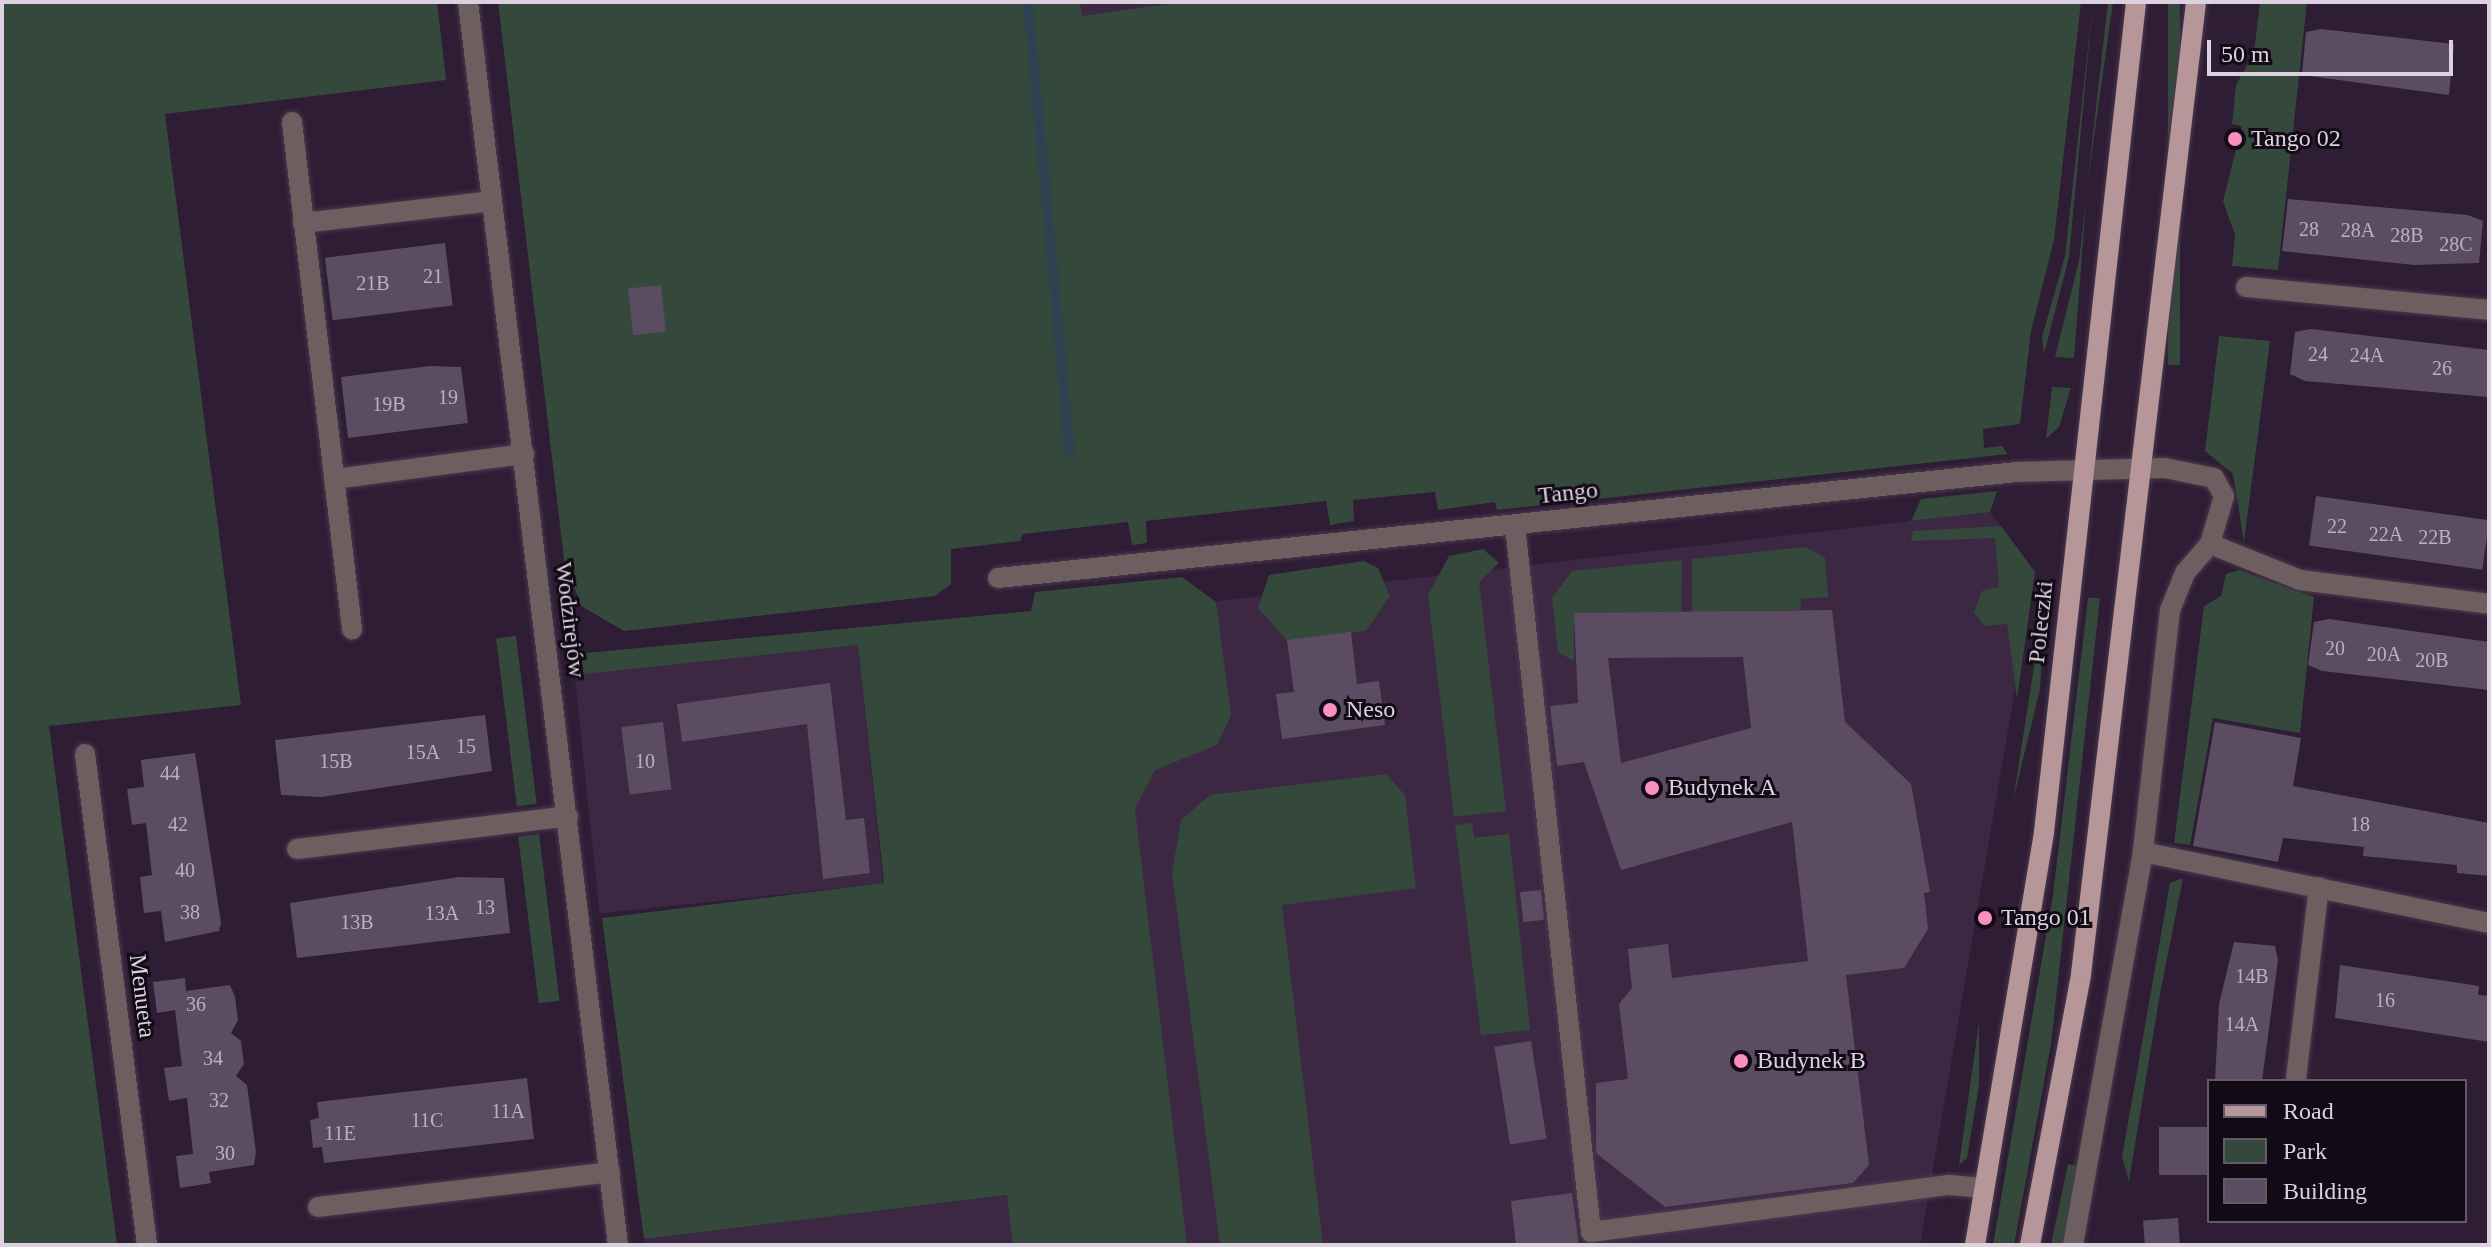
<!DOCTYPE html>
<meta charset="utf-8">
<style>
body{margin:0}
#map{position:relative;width:2491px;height:1247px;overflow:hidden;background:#2e1d34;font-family:Georgia,serif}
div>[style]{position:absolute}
.built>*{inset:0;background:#3d2843;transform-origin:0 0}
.green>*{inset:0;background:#34493c;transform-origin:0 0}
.stream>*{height:10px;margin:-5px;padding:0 5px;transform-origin:5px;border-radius:5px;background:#2e4254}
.building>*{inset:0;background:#5c4c62;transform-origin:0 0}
.roads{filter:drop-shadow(0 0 2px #4a3a4f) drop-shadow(0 0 2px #4a3a4f)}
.minor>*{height:20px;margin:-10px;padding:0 10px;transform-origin:10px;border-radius:10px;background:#6d5e5f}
.major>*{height:20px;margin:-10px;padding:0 10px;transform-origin:10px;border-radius:10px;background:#b69699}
.dots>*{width:22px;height:22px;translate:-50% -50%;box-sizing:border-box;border:4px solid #120b15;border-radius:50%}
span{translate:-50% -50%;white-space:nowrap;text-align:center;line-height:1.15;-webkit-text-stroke:6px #120b15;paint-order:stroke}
.number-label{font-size:20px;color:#bbb0c0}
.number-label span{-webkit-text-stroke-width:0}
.poi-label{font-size:24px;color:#dbd1df}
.left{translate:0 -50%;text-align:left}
.street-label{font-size:24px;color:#dbd1df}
.frame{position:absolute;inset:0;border:4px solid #dbd1df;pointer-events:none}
.legend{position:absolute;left:2207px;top:1079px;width:260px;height:144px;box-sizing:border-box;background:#120b15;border:2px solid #625a66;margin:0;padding:10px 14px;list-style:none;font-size:24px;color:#dbd1df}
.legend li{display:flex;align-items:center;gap:16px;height:40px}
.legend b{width:40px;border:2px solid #625a66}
.scale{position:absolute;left:2207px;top:40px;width:246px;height:36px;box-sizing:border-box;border:4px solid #dbd1df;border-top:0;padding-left:10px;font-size:24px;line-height:28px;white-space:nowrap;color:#dbd1df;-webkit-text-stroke:6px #120b15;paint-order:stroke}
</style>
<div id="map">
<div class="built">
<i style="clip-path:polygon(1080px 2px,1180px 2px,1082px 16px)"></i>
<i style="clip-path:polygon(1990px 512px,2035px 572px,1920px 1245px,644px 1245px,644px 1239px,1008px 1195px,941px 633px)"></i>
<i style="left:858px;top:645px;width:240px;height:285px;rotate:84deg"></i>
</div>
<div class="green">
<i style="clip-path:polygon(2px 2px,437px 2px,446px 80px,165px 114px,241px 705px,49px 726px,117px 1245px,2px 1245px)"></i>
<i style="clip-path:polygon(498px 2px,1080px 2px,1082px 16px,1180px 2px,2081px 2px,2054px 240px,2031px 331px,2020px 424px,1983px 429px,1984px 448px,2002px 446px,2008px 454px,1497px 510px,1495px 502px,1438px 510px,1435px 492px,1353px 500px,1354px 521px,1330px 525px,1326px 501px,1146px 521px,1147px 543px,1132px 545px,1128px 522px,1023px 534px,1020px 541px,951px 549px,951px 584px,935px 596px,624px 631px,581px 606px,564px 559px)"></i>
<i style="clip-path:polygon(2093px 2px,2069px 257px,2044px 354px,2042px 337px,2065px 256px)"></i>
<i style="clip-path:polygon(2108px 2px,2113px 2px,2087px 187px)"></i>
<i style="left:2168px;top:2px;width:12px;height:363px"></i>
<i style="clip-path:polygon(2260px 2px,2307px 2px,2278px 270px,2232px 266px,2235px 235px,2223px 201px,2242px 126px,2232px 124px,2236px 85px,2254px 53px)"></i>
<i style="clip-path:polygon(2086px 202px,2074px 358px,2055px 357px,2079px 261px)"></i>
<i style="clip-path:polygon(2219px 336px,2270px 341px,2244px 542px,2233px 474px,2205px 451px)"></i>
<i style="clip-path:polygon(2052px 387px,2071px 388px,2059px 427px,2046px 439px)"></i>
<i style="clip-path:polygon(1997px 491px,1990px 512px,1911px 521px,1921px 499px)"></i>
<i style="clip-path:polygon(2001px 526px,2035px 572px,2017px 699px,2007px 624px,1984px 626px,1974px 612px,1982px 591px,1999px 587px,1995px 538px,1911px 541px,1913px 531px)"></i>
<i style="clip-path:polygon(1805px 547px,1825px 558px,1828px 597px,1801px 599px,1800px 610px,1692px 612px,1692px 559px)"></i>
<i style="clip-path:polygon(1483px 549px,1499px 563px,1479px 582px,1506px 811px,1454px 817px,1428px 595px,1449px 556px)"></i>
<i style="clip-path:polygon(1682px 560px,1681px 612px,1574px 613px,1574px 661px,1558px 652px,1552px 598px,1572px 571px)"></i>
<i style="clip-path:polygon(1364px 561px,1378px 568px,1390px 596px,1366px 631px,1287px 640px,1258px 608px,1269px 575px)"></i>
<i style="clip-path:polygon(2239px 570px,2314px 597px,2300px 733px,2213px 718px,2190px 845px,2174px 843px,2204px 606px,2221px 596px,2226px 574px)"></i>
<i style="clip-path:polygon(1182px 577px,1216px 602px,1231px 715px,1217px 745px,1155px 770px,1135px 809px,1187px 1245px,1013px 1245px,1007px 1195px,644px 1239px,602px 918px,884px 883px,858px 645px,575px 675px,586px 653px,1031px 611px,1035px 592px)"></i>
<i style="clip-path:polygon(2046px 590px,2040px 689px,2013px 801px)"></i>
<i style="clip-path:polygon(2088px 598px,2100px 598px,2051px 1044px,2014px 1245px,1993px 1245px,2053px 895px)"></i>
<i style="left:516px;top:636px;width:169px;height:20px;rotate:83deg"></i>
<i style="clip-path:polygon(1386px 774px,1405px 795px,1416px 888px,1282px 905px,1323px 1245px,1220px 1245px,1172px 873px,1181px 820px,1210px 795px)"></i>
<i style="clip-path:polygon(1472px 823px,1474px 838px,1509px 834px,1530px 1030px,1481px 1035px,1455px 825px)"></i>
<i style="left:539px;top:834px;width:168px;height:21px;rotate:83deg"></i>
<i style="clip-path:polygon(2183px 878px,2160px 994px,2129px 1181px,2122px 1157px,2170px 883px)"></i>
<i style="clip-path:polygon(1979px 1022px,1979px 1085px,1967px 1158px,1959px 1165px)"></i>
<i style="clip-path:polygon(2068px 1164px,2077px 1166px,2063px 1245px,2051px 1245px)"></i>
</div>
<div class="stream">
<i style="left:1028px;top:2px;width:452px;rotate:84.7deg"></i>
</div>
<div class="building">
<i style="clip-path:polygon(2321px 29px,2454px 44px,2449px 95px,2302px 75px,2306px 32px)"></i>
<i style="clip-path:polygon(2288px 199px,2468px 215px,2483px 221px,2479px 263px,2414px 265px,2282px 251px)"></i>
<i style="left:445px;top:243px;width:63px;height:121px;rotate:83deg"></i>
<i style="left:661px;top:285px;width:47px;height:33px;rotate:84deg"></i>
<i style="clip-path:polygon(2311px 329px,2489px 350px,2489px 397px,2305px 381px,2290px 374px,2295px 332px)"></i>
<i style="clip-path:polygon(430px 366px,461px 367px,468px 423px,348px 438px,341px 377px)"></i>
<i style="left:2316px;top:496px;width:175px;height:50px;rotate:8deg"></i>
<i style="clip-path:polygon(evenodd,1832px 610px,1845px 722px,1911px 784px,1930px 892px,1924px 893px,1928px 929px,1904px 968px,1846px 975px,1869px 1165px,1853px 1183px,1665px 1207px,1596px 1153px,1596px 1083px,1628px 1079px,1619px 1004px,1632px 988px,1628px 949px,1668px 944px,1672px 978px,1808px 961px,1792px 822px,1621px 870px,1584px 762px,1557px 766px,1550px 706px,1578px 703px,1574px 613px,1832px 610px,1743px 657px,1751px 728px,1621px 763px,1608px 658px,1743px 657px)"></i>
<i style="clip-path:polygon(2329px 619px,2489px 642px,2489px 690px,2322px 671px,2308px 665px,2314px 622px)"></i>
<i style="clip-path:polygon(1351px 632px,1357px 684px,1379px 681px,1385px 725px,1282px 739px,1276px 694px,1294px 692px,1287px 640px)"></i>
<i style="clip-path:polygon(830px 683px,846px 820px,864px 818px,870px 873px,823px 879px,807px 724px,682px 742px,677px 704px)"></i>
<i style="clip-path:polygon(485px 715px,492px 771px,321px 797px,281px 795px,275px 740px)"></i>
<i style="left:663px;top:722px;width:68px;height:42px;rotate:83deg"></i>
<i style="clip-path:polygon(2215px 722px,2301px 738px,2293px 786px,2489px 823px,2489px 876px,2457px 873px,2457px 865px,2363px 856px,2364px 847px,2283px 838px,2278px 862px,2193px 846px)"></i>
<i style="clip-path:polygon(195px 753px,221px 923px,219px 931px,165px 942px,161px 911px,144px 913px,140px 877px,152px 875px,146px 823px,132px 825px,127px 789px,144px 787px,141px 760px)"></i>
<i style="clip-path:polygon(459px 877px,504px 878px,510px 933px,297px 958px,290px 903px)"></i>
<i style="left:1541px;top:890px;width:30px;height:21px;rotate:84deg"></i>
<i style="clip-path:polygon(2234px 942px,2275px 946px,2278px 960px,2262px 1081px,2215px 1081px,2219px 1004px)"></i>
<i style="clip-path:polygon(2340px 965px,2479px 986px,2478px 995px,2489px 996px,2489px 1042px,2335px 1018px)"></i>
<i style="clip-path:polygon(185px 978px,186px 991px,230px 985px,235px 997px,238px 1020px,231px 1033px,241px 1041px,244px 1064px,236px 1076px,247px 1085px,256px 1152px,254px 1165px,209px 1172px,211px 1183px,180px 1188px,176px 1156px,193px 1154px,187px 1098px,169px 1101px,164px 1068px,182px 1066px,175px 1010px,157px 1013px,153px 982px)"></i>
<i style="left:1531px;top:1041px;width:99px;height:37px;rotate:81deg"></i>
<i style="clip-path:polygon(527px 1078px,534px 1139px,324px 1163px,322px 1147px,313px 1148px,310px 1120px,319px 1118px,317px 1102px)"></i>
<i style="left:2209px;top:1127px;width:48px;height:50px;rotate:90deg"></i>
<i style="clip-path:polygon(1572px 1193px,1579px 1245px,1516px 1245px,1511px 1201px)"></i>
<i style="left:2178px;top:1218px;width:27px;height:35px;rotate:86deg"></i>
</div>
<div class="roads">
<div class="minor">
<i style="left:468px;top:2px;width:1252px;rotate:83.12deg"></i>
<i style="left:292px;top:122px;width:511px;rotate:83.25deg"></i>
<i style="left:303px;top:223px;width:190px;rotate:-6.6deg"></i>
<i style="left:2246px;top:287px;width:244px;rotate:5.4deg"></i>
<i style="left:334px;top:479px;width:192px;rotate:-7.5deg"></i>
<i style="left:1515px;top:525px;width:711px;rotate:83.86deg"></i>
<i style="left:1591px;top:1232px;width:361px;rotate:-7.5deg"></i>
<i style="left:1949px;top:1185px;width:35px;rotate:5deg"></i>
<i style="left:2210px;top:544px;width:97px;rotate:21.8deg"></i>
<i style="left:2300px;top:580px;width:191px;rotate:7.2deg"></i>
<i style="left:998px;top:578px;width:1024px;rotate:-5.94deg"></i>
<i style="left:2016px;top:472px;width:149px;rotate:-1.5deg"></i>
<i style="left:2165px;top:468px;width:50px;rotate:11.5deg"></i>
<i style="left:2214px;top:478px;width:21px;rotate:61deg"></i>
<i style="left:2224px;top:496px;width:50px;rotate:106.3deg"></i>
<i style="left:2210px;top:544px;width:38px;rotate:131deg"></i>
<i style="left:2185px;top:573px;width:40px;rotate:112deg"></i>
<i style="left:2170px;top:610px;width:244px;rotate:96.4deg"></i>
<i style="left:2143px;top:852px;width:399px;rotate:100.1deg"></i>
<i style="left:85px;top:754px;width:495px;rotate:82.8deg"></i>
<i style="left:297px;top:849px;width:273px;rotate:-6.9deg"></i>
<i style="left:2143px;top:852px;width:353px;rotate:11.6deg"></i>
<i style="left:2296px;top:1079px;width:193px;rotate:-83.2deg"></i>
<i style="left:318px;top:1207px;width:294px;rotate:-6.8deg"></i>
</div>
<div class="major">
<i style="left:1975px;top:1245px;width:419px;rotate:-80.5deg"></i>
<i style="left:2044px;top:832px;width:835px;rotate:-83.67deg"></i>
<i style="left:2030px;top:1245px;width:276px;rotate:-79.3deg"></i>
<i style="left:2081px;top:974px;width:979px;rotate:-83.25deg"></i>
</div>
</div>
<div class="dots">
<i style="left:2235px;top:139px;background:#fc8fc1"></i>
<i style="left:1330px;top:710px;background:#fc8fc1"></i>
<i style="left:1652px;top:788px;background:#fc8fc1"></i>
<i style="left:1985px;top:918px;background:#fc8fc1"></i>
<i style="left:1741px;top:1061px;background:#fc8fc1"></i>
</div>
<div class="number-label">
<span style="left:2309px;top:229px">28</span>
<span style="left:2358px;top:230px">28A</span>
<span style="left:2407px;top:235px">28B</span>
<span style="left:2456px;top:244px">28C</span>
<span style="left:433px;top:276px">21</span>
<span style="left:373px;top:283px">21B</span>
<span style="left:2318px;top:354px">24</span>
<span style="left:2367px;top:355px">24A</span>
<span style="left:2442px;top:368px">26</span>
<span style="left:448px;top:397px">19</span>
<span style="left:389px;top:404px">19B</span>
<span style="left:2337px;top:526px">22</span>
<span style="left:2386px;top:534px">22A</span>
<span style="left:2435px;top:537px">22B</span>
<span style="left:2335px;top:648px">20</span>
<span style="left:2384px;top:654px">20A</span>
<span style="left:2432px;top:660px">20B</span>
<span style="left:466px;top:746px">15</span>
<span style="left:423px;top:752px">15A</span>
<span style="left:336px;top:761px">15B</span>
<span style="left:645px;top:761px">10</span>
<span style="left:170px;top:773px">44</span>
<span style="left:178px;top:824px">42</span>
<span style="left:2360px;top:824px">18</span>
<span style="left:185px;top:870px">40</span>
<span style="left:485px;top:907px">13</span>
<span style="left:190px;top:912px">38</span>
<span style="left:442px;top:913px">13A</span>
<span style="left:357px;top:922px">13B</span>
<span style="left:2252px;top:976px">14B</span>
<span style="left:2385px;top:1000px">16</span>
<span style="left:196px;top:1004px">36</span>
<span style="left:2242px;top:1024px">14A</span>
<span style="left:213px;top:1058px">34</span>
<span style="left:219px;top:1100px">32</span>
<span style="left:508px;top:1111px">11A</span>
<span style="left:427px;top:1120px">11C</span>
<span style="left:340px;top:1133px">11E</span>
<span style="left:225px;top:1153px">30</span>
</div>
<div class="poi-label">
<span class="left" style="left:2251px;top:139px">Tango 02</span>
<span class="left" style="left:1346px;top:710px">Neso</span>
<span class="left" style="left:1668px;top:788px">Budynek A</span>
<span class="left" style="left:2001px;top:918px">Tango 01</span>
<span class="left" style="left:1757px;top:1061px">Budynek B</span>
</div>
<div class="street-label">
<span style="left:1568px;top:493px;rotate:-6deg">Tango</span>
<span style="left:570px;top:620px;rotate:83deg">Wodzirejów</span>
<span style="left:2041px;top:622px;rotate:-84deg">Poleczki</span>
<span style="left:142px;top:996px;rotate:83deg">Menueta</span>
</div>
<div class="frame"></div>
<ul class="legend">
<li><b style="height:10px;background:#b69699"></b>Road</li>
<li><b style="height:22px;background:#34493c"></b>Park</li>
<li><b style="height:22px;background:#5c4c62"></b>Building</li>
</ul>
<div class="scale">50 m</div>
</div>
